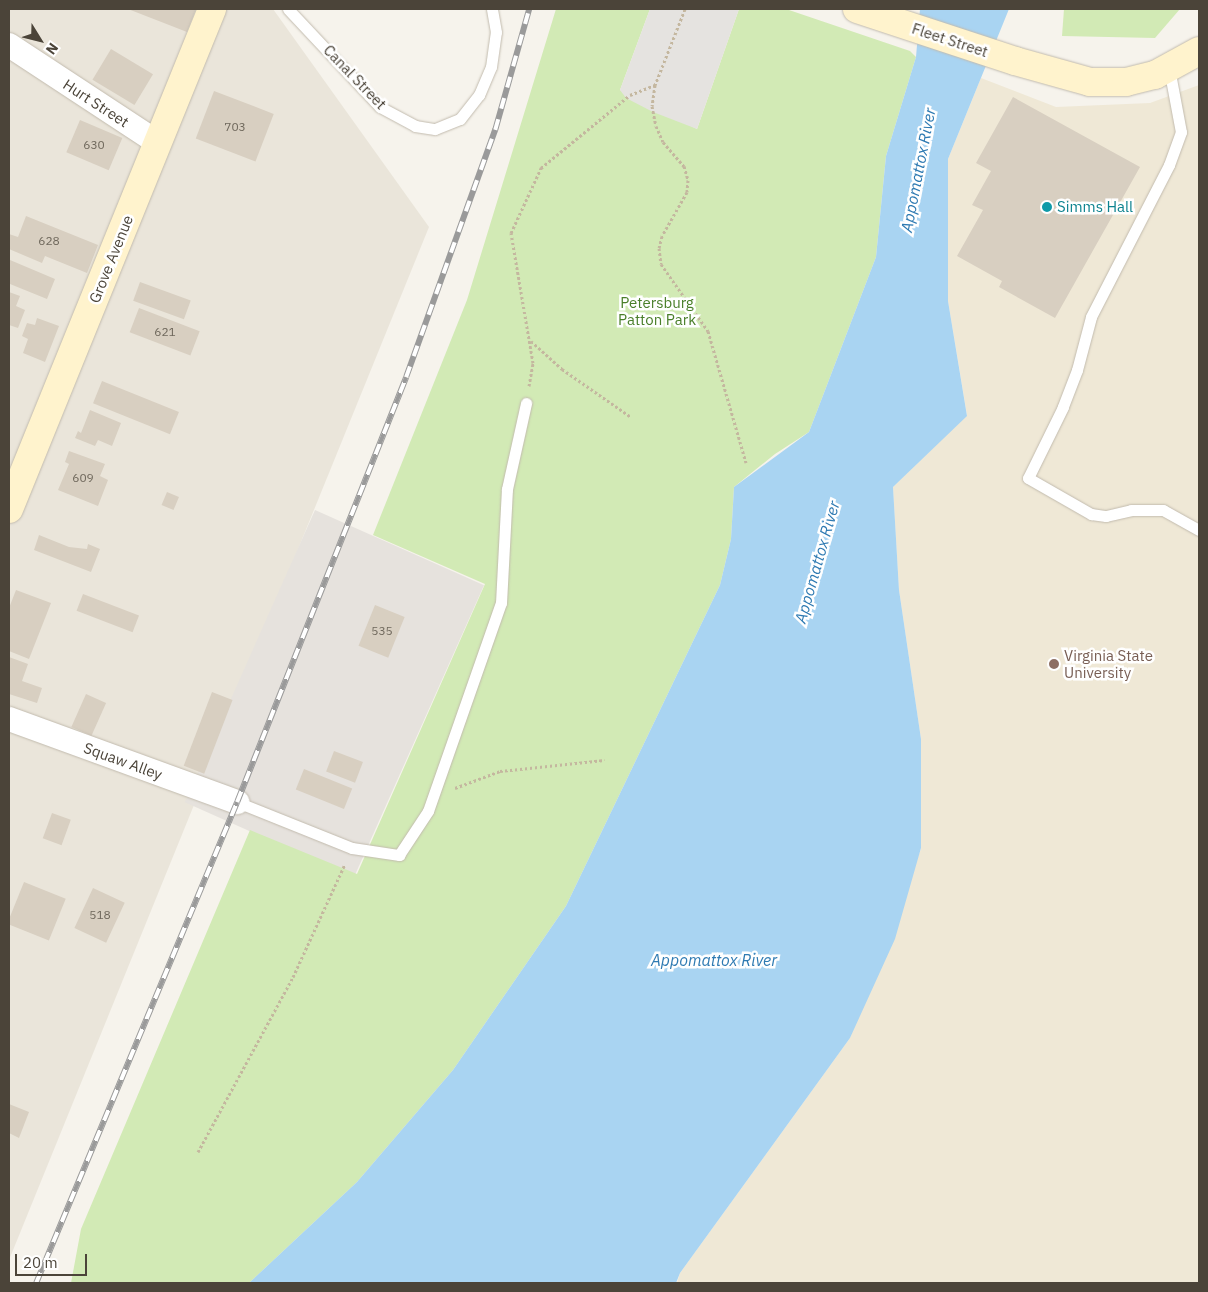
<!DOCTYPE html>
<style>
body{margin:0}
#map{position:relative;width:1208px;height:1292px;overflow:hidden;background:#f6f3ec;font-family:"IBM Plex Sans",sans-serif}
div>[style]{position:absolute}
.residential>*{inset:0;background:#eae5da}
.industrial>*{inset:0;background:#e6e2dd;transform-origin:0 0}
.education>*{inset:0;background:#efe8d6}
.green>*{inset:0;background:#d2eab5}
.parking>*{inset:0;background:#e5e3e0}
.water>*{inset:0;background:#a9d4f2}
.building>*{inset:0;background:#d8cfc1;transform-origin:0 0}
.path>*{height:3px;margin-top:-1.5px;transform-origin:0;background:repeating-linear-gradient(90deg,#c4b79f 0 2.5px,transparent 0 5px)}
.roads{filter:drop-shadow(0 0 1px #c2bbae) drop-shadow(0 0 1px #c2bbae)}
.lane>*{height:11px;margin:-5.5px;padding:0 5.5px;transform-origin:5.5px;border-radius:5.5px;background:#fff}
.street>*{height:24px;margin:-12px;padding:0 12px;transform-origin:12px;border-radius:12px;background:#fff}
.secondary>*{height:28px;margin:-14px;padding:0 14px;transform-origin:14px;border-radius:14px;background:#fff3cd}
.rail>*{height:5.5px;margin-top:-2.75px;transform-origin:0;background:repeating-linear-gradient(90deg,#fff 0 11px,#9a9a9a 0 22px);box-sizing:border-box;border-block:1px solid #9a9a9a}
.dots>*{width:14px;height:14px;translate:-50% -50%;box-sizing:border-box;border:2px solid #fff;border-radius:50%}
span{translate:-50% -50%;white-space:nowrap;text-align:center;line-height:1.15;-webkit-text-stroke:5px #fff;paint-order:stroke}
.number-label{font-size:12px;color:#6e675b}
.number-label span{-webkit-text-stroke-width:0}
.street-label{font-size:15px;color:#4b4439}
.culture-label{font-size:15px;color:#0d838f}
.left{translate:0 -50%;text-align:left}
.park-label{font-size:15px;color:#4a7f2a}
.education-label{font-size:15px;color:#785e54}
.water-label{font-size:16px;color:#2e7ab2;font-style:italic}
.frame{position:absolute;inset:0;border:10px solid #4b4439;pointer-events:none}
.north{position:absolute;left:15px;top:15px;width:50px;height:50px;-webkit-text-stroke:4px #fff;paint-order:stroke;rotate:126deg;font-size:14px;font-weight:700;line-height:20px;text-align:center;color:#4b4439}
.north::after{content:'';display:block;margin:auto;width:18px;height:22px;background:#4b4439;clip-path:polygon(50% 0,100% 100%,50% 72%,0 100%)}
.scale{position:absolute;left:15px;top:1254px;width:72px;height:22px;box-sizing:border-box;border:2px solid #4b4439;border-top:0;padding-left:6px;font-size:15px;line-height:18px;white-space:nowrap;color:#4b4439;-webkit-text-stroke:4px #fff;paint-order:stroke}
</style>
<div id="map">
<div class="residential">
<i style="clip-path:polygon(9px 9px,273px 9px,429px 227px,9px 1260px)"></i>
</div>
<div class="industrial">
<i style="left:315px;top:510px;width:185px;height:320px;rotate:24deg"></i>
</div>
<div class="education">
<i style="clip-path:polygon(981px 78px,1056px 107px,1150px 103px,1199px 85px,1199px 1283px,677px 1283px,680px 1273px,850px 1038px,921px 849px,921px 739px,899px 590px,893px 487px,967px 415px,948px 301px,948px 159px)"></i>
</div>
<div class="green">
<i style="clip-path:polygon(556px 9px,650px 9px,620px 90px,697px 129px,739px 9px,786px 9px,910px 51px,916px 57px,886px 156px,876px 257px,809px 432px,775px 454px,734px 487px,731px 539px,720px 585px,566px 906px,453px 1070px,357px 1182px,249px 1283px,71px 1283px,81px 1229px,250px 830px,357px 874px,485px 584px,373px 535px,467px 300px)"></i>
<i style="clip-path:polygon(1064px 9px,1180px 9px,1155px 38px,1062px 36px)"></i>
</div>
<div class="parking">
<i style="clip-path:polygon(650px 9px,739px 9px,697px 129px,653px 112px,626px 98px,620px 90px)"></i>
</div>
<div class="water">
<i style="clip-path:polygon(920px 9px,1009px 9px,948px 159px,948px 301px,967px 416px,893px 487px,899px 590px,921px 739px,921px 848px,895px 939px,850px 1038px,680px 1273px,676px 1283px,249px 1283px,357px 1182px,453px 1070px,566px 906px,720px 585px,731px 539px,734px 487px,809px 432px,876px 257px,886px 156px,916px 57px)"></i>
</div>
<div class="building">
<i style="clip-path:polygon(128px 9px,196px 9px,187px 32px)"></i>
<i style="left:111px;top:49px;width:49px;height:36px;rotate:31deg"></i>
<i style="left:214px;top:91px;width:64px;height:51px;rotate:21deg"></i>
<i style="clip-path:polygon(1013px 97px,1140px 167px,1055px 318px,999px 287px,1002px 281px,957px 256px,983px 210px,972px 205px,991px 171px,976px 163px)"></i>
<i style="left:80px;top:120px;width:46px;height:35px;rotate:23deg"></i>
<i style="clip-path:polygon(26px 216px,98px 245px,87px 273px,45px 256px,42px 263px,9px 249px,9px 234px,18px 237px)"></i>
<i style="clip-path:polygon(9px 257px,10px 260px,55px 279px,47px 299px,10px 284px)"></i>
<i style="left:140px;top:282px;width:54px;height:20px;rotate:20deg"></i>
<i style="clip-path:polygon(9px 292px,20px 296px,16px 306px,25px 310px,18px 328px,9px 325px)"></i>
<i style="left:139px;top:308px;width:65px;height:26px;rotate:21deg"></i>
<i style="clip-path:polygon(37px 318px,59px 326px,45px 362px,23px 353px,28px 339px,22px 336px,27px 323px,35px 325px)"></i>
<i style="left:102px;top:381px;width:83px;height:24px;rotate:22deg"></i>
<i style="clip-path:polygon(90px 410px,121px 423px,112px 446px,98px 440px,95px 446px,75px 438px,78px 431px,81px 433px)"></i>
<i style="clip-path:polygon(69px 451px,105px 464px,100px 476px,108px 480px,98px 506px,58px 490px,69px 464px,65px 462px)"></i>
<i style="left:167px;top:492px;width:13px;height:14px;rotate:23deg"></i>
<i style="clip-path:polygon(39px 535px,69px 547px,87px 549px,88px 544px,100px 549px,91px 572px,34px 550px)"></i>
<i style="clip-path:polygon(16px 590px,51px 603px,29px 659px,9px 651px,9px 608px)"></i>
<i style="left:83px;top:594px;width:60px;height:18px;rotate:21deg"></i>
<i style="left:375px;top:605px;width:32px;height:44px;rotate:22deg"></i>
<i style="clip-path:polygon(9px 657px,28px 664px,22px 681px,42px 688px,37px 703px,9px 694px)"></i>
<i style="left:212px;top:692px;width:22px;height:79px;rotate:21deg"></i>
<i style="left:86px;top:694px;width:22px;height:36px;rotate:24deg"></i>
<i style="left:334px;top:751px;width:31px;height:22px;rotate:21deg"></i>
<i style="left:304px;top:769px;width:52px;height:22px;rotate:22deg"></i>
<i style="left:52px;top:813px;width:20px;height:27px;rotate:20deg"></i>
<i style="left:24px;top:882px;width:45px;height:45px;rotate:22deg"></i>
<i style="left:93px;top:888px;width:35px;height:44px;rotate:25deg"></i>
<i style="clip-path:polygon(9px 1104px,29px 1112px,19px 1138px,9px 1133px)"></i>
</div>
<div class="path">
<i style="left:685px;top:9px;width:82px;rotate:111.5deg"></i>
<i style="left:655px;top:85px;width:21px;rotate:98deg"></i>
<i style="left:652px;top:106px;width:20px;rotate:79deg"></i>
<i style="left:656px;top:126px;width:17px;rotate:66deg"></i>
<i style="left:663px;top:142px;width:32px;rotate:49deg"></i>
<i style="left:684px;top:166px;width:15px;rotate:74deg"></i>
<i style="left:688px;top:180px;width:12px;rotate:95deg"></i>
<i style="left:687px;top:192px;width:51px;rotate:119.6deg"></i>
<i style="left:662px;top:236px;width:12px;rotate:104deg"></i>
<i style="left:659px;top:248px;width:16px;rotate:83deg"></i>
<i style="left:661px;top:264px;width:82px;rotate:55deg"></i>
<i style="left:708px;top:331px;width:137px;rotate:73.9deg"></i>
<i style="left:531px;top:341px;width:42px;rotate:42.1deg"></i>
<i style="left:562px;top:369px;width:84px;rotate:34.8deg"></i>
<i style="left:529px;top:386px;width:23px;rotate:-80deg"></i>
<i style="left:533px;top:363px;width:132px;rotate:-99.6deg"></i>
<i style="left:511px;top:233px;width:72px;rotate:-65.2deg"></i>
<i style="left:541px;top:168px;width:115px;rotate:-39.4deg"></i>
<i style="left:630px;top:95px;width:27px;rotate:-22deg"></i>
<i style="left:455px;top:788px;width:48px;rotate:-20.7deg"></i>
<i style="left:500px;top:771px;width:105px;rotate:-6deg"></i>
<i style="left:198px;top:1152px;width:199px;rotate:-61.5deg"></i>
<i style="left:293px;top:977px;width:124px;rotate:-65.3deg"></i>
</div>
<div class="roads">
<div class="lane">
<i style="left:288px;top:9px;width:134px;rotate:46.8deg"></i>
<i style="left:380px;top:107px;width:40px;rotate:28deg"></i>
<i style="left:415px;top:126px;width:20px;rotate:9deg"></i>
<i style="left:435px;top:129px;width:27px;rotate:-22deg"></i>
<i style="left:460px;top:119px;width:31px;rotate:-52deg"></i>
<i style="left:479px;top:95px;width:30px;rotate:-67deg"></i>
<i style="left:491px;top:67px;width:35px;rotate:-82deg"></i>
<i style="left:496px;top:32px;width:23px;rotate:-100deg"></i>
<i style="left:1169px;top:68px;width:65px;rotate:79.4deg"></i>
<i style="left:1181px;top:132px;width:35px;rotate:110deg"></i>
<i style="left:1169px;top:165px;width:171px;rotate:117.2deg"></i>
<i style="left:1091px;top:317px;width:55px;rotate:104.8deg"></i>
<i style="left:1077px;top:370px;width:40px;rotate:111deg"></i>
<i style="left:1063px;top:407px;width:79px;rotate:116.2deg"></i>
<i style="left:1028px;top:478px;width:73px;rotate:29.7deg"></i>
<i style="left:1091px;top:514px;width:15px;rotate:8deg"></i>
<i style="left:1106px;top:516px;width:26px;rotate:-13deg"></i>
<i style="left:1131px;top:510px;width:32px"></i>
<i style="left:1163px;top:510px;width:41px;rotate:29.1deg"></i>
<i style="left:237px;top:802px;width:124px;rotate:21.8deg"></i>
<i style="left:352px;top:848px;width:48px;rotate:8.5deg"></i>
<i style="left:399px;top:855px;width:53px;rotate:-56.6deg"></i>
<i style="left:428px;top:811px;width:220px;rotate:-70.7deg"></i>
<i style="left:501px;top:603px;width:114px;rotate:-87deg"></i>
<i style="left:507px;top:489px;width:88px;rotate:-77.5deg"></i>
</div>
<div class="street">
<i style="left:9px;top:45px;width:178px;rotate:33.3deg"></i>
<i style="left:9px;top:719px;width:243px;rotate:20deg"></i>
</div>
<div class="secondary">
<i style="left:857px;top:9px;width:166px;rotate:18.2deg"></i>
<i style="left:1015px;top:61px;width:78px;rotate:15.6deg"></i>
<i style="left:1090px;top:82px;width:36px"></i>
<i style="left:1126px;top:82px;width:30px;rotate:-14deg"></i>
<i style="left:1155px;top:75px;width:50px;rotate:-28.6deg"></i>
<i style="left:9px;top:509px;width:540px;rotate:-67.9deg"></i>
</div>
</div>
<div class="rail">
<i style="left:36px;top:1283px;width:521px;rotate:-67.32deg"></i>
<i style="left:237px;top:802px;width:457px;rotate:-68.3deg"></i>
<i style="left:406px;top:377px;width:263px;rotate:-70.2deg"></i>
<i style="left:495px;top:130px;width:126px;rotate:-74.3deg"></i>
</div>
<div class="dots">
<i style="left:1047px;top:207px;background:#0f9aa8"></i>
<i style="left:1054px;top:664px;background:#8d6e63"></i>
</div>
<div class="number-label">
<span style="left:235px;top:127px">703</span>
<span style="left:94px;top:145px">630</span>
<span style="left:49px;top:241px">628</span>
<span style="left:165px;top:332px">621</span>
<span style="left:83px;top:478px">609</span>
<span style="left:382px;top:631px">535</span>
<span style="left:100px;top:915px">518</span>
</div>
<div class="street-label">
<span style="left:950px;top:40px;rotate:18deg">Fleet Street</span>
<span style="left:355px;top:77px;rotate:46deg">Canal Street</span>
<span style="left:96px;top:103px;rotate:33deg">Hurt Street</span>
<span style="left:111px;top:259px;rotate:-68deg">Grove Avenue</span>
<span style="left:123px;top:761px;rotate:20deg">Squaw Alley</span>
</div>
<div class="culture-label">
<span class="left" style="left:1057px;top:207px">Simms Hall</span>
</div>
<div class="park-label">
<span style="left:657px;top:311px">Petersburg<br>Patton Park</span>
</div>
<div class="education-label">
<span class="left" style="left:1064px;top:664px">Virginia State<br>University</span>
</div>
<div class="water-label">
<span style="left:918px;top:170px;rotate:-79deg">Appomattox River</span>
<span style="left:817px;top:562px;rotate:-74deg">Appomattox River</span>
<span style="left:714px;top:960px">Appomattox River</span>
</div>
<div class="frame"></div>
<div class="north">N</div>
<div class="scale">20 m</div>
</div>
